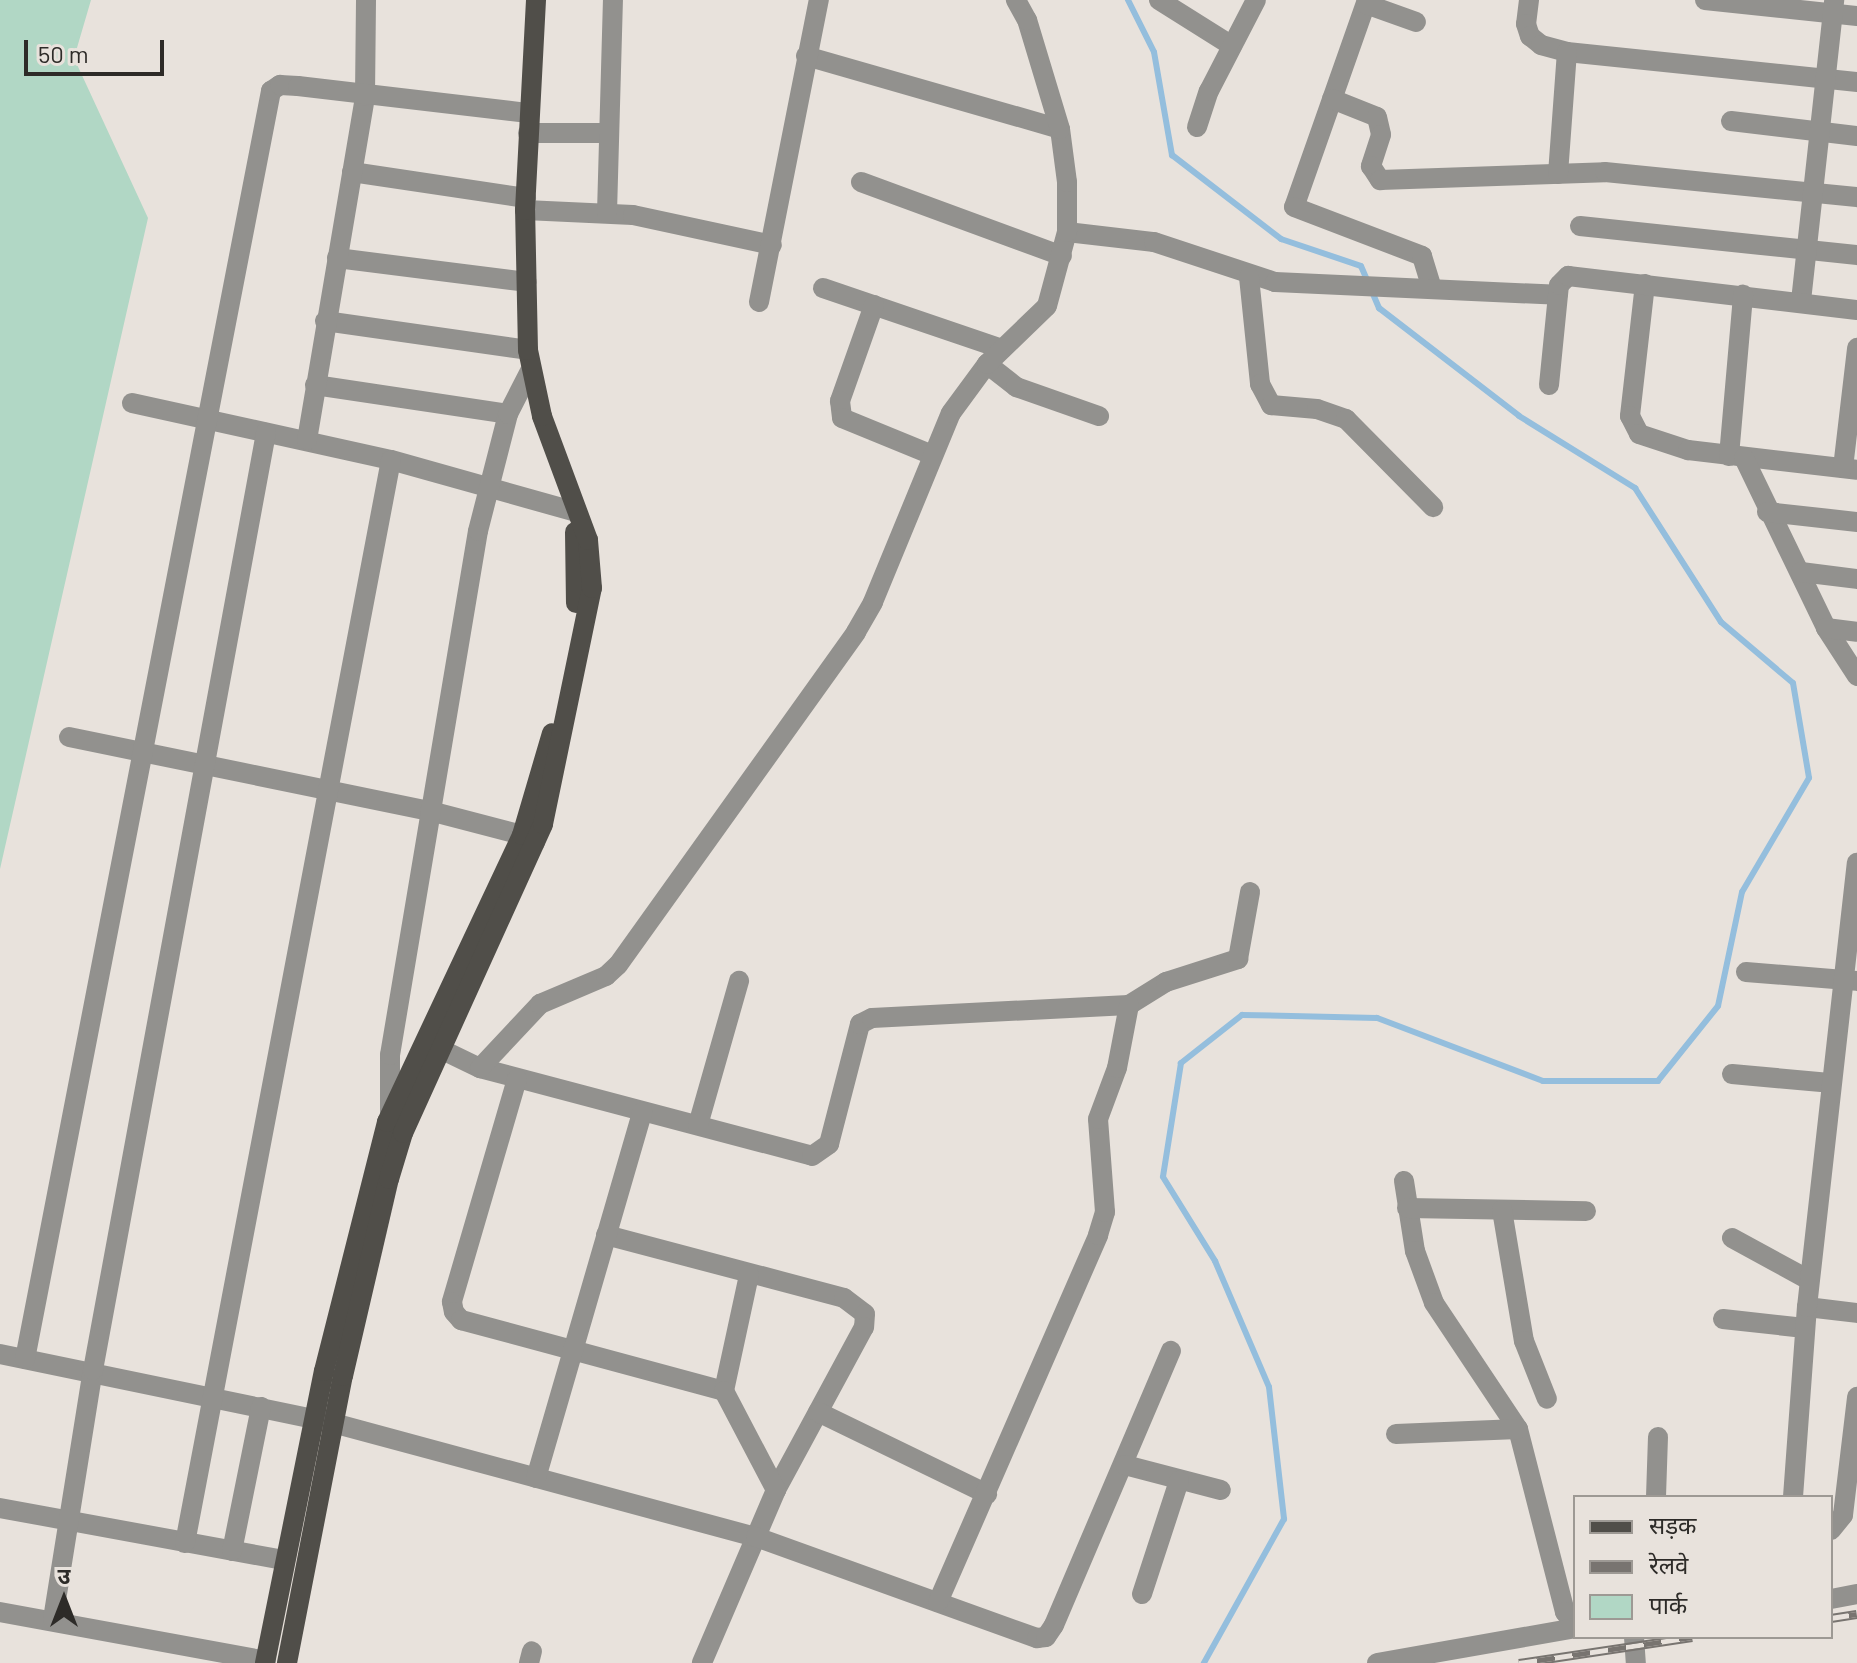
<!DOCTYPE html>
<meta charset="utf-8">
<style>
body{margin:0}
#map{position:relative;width:1857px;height:1663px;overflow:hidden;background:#e8e2dc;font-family:Barlow,"Noto Sans Devanagari",sans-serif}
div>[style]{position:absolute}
.green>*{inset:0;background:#b1d7c5}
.stream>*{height:6px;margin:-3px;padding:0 3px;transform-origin:3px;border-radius:3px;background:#94bedd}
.minor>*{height:20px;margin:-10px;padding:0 10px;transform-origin:10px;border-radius:10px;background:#92918e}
.major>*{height:20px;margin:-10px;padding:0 10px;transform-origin:10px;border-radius:10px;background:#504e49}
.rail>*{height:9px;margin-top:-4.5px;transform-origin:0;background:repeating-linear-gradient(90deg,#e8e2dc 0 18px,#787470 0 36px);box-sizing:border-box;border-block:2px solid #787470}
span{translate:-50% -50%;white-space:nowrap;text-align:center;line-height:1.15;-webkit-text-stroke:6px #e8e2dc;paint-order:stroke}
.legend{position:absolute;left:1573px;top:1495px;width:260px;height:144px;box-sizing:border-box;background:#e8e2dc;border:2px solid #9d9994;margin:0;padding:10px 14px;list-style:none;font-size:24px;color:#2d2b28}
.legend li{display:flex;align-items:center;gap:16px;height:40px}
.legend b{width:40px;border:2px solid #9d9994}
.north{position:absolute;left:24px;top:1559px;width:80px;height:80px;-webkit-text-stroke:6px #e8e2dc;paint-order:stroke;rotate:0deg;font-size:22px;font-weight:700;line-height:32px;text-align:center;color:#2d2b28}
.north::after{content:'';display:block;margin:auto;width:28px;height:36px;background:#2d2b28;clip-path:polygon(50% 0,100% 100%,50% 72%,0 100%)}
.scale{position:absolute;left:24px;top:40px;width:140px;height:36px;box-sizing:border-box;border:4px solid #2d2b28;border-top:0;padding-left:10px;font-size:24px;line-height:28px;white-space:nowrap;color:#2d2b28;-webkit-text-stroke:6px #e8e2dc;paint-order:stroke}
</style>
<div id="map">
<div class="green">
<i style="clip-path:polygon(0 0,91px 0,74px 58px,148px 218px,0 869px)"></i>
</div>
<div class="stream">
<i style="left:1128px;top:0;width:58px;rotate:63.4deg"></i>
<i style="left:1154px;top:52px;width:105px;rotate:80.1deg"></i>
<i style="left:1172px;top:155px;width:138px;rotate:37.6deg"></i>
<i style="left:1281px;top:239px;width:84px;rotate:18.6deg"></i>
<i style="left:1361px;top:266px;width:46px;rotate:66.8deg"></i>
<i style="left:1379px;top:308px;width:177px;rotate:37.6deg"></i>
<i style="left:1519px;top:416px;width:137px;rotate:31.8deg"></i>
<i style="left:1635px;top:488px;width:159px;rotate:57.3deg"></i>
<i style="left:1721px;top:622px;width:94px;rotate:40.3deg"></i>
<i style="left:1793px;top:683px;width:96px;rotate:80.4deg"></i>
<i style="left:1809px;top:778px;width:132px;rotate:120.4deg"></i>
<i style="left:1742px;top:892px;width:116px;rotate:101.9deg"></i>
<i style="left:1718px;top:1006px;width:96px;rotate:128.7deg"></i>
<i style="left:1658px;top:1081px;width:115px;rotate:180deg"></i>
<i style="left:1543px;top:1081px;width:178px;rotate:-159.2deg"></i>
<i style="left:1377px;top:1018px;width:135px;rotate:-178.7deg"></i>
<i style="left:1242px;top:1015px;width:78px;rotate:141.8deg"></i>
<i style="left:1181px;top:1063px;width:115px;rotate:99deg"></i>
<i style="left:1163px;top:1177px;width:99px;rotate:58.2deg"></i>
<i style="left:1215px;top:1261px;width:137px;rotate:66.8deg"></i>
<i style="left:1269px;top:1387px;width:133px;rotate:83.5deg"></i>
<i style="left:1284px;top:1519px;width:165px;rotate:119.1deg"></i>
</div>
<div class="minor">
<i style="left:1159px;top:0;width:86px;rotate:32.2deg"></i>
<i style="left:1367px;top:0;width:219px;rotate:109.4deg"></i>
<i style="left:1294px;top:207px;width:137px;rotate:20.9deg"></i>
<i style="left:1422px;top:256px;width:34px;rotate:73deg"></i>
<i style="left:1529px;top:0;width:24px;rotate:97deg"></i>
<i style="left:1526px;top:24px;width:13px;rotate:72deg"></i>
<i style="left:1530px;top:36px;width:14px;rotate:39deg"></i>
<i style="left:1541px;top:45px;width:27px;rotate:15deg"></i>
<i style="left:1567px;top:52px;width:292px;rotate:5.9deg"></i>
<i style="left:1705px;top:0;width:153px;rotate:6deg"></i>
<i style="left:1366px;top:4px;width:53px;rotate:19.8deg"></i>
<i style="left:806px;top:56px;width:264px;rotate:16deg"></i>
<i style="left:1332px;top:99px;width:48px;rotate:21.8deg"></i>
<i style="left:1377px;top:117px;width:18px;rotate:77deg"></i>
<i style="left:1381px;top:135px;width:33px;rotate:108deg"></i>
<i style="left:1371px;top:166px;width:17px;rotate:57deg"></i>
<i style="left:1380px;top:180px;width:225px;rotate:-2deg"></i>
<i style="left:1605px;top:172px;width:253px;rotate:5.7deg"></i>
<i style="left:1731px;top:121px;width:127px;rotate:6.8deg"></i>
<i style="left:1197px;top:127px;width:38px;rotate:-72deg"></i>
<i style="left:1209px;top:91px;width:102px;rotate:-62.7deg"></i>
<i style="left:528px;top:133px;width:81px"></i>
<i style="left:352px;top:172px;width:176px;rotate:8.5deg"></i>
<i style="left:1558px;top:174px;width:122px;rotate:-85.8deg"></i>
<i style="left:861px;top:182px;width:214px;rotate:20.2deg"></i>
<i style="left:525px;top:210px;width:108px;rotate:2.7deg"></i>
<i style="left:633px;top:215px;width:142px;rotate:12.2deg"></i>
<i style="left:607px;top:213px;width:213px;rotate:-88.4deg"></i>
<i style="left:1580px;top:226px;width:279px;rotate:6deg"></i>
<i style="left:1067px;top:232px;width:88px;rotate:6.6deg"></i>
<i style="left:1154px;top:242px;width:127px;rotate:18.3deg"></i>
<i style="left:1275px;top:282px;width:283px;rotate:2.6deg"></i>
<i style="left:337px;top:258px;width:191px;rotate:7.2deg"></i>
<i style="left:1249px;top:277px;width:108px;rotate:84.1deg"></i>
<i style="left:1260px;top:384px;width:24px;rotate:62deg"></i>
<i style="left:1271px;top:405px;width:46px;rotate:5deg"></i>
<i style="left:1317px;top:409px;width:31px;rotate:19deg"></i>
<i style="left:1346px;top:419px;width:124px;rotate:45.3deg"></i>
<i style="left:1645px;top:284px;width:133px;rotate:96.5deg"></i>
<i style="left:1630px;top:416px;width:20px;rotate:63deg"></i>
<i style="left:1639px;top:434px;width:52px;rotate:18.1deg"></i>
<i style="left:1688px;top:450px;width:170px;rotate:6.7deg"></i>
<i style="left:823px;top:288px;width:189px;rotate:18.8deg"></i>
<i style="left:1801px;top:301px;width:303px;rotate:-83.7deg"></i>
<i style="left:759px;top:302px;width:308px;rotate:-78.8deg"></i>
<i style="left:874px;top:305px;width:102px;rotate:109.5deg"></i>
<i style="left:840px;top:401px;width:17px;rotate:83deg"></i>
<i style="left:842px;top:418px;width:95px;rotate:22.2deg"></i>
<i style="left:325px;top:321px;width:205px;rotate:8.1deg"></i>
<i style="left:987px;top:364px;width:37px;rotate:38deg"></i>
<i style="left:1016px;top:387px;width:88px;rotate:19.3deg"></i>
<i style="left:315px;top:385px;width:195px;rotate:8.5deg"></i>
<i style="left:1549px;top:385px;width:100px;rotate:-84.3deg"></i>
<i style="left:1559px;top:285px;width:13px;rotate:-45deg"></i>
<i style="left:1568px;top:276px;width:291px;rotate:6.7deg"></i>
<i style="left:132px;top:403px;width:265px;rotate:12.4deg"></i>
<i style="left:391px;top:460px;width:192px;rotate:15.7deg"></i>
<i style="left:307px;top:440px;width:349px;rotate:-80.4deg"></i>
<i style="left:365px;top:96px;width:96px;rotate:-89.4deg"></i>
<i style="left:1729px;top:456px;width:162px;rotate:-85deg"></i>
<i style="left:1744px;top:458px;width:189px;rotate:64.2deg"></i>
<i style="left:1826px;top:628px;width:57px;rotate:57.1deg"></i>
<i style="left:1843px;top:468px;width:121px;rotate:-83.3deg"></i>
<i style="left:1767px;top:512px;width:91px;rotate:6.3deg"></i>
<i style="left:1801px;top:572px;width:56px;rotate:7.1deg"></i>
<i style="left:1826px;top:628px;width:31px;rotate:7deg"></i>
<i style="left:69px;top:737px;width:369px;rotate:11.6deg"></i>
<i style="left:430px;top:811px;width:95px;rotate:14.6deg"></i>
<i style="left:522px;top:835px;width:15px;rotate:32deg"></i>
<i style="left:1746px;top:972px;width:111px;rotate:4.6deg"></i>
<i style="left:428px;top:1043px;width:58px;rotate:25.7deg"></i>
<i style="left:480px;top:1068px;width:343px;rotate:14.8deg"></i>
<i style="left:812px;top:1156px;width:21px;rotate:-35deg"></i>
<i style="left:829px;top:1144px;width:124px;rotate:-75.5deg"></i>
<i style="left:860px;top:1024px;width:13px;rotate:-27deg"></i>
<i style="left:872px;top:1018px;width:257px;rotate:-2.9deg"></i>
<i style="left:1129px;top:1005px;width:44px;rotate:-31.9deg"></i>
<i style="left:1166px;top:982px;width:76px;rotate:-17.7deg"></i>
<i style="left:1238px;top:959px;width:68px;rotate:-79.8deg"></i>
<i style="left:480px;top:1068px;width:88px;rotate:-46.8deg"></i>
<i style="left:540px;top:1004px;width:72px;rotate:-23deg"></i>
<i style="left:606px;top:976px;width:16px;rotate:-43deg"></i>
<i style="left:618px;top:965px;width:409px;rotate:-54.4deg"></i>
<i style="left:856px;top:632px;width:34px;rotate:-60deg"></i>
<i style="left:873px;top:602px;width:204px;rotate:-67.6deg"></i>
<i style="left:951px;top:413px;width:61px;rotate:-53.7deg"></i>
<i style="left:987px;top:364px;width:83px;rotate:-44deg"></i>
<i style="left:1047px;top:306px;width:77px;rotate:-74.9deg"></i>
<i style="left:1067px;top:232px;width:50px;rotate:-90deg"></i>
<i style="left:1067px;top:182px;width:53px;rotate:-97.5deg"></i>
<i style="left:1060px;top:129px;width:114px;rotate:-106.8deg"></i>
<i style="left:1027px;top:20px;width:23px;rotate:-119deg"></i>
<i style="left:1732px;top:1074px;width:98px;rotate:5.2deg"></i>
<i style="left:517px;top:1079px;width:232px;rotate:106.3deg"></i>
<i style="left:452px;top:1302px;width:10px;rotate:79deg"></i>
<i style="left:454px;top:1312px;width:11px;rotate:49deg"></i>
<i style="left:461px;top:1320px;width:272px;rotate:15.1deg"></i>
<i style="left:390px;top:1124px;width:69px;rotate:-90deg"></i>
<i style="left:390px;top:1055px;width:531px;rotate:-80.47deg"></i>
<i style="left:478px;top:531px;width:121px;rotate:-75.6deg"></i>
<i style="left:508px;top:414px;width:48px;rotate:-62.9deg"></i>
<i style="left:698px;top:1125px;width:150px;rotate:-74.1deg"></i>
<i style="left:1404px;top:1181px;width:71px;rotate:81.1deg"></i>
<i style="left:1415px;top:1251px;width:55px;rotate:69.9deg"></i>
<i style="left:1434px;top:1303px;width:151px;rotate:56.3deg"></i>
<i style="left:1518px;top:1429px;width:189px;rotate:75.6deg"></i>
<i style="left:1565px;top:1612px;width:16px;rotate:52deg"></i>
<i style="left:1407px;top:1208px;width:179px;rotate:1deg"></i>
<i style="left:1502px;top:1210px;width:133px;rotate:80.5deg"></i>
<i style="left:1524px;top:1341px;width:62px;rotate:68.4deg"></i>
<i style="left:606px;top:1235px;width:246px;rotate:14.8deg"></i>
<i style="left:844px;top:1298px;width:26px;rotate:37deg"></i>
<i style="left:865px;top:1314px;width:13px;rotate:94deg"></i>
<i style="left:864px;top:1327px;width:185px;rotate:118.4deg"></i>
<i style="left:776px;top:1490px;width:188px;rotate:113.2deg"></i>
<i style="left:1732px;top:1238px;width:88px;rotate:28.6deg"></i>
<i style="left:749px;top:1275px;width:119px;rotate:102.2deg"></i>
<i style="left:724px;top:1391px;width:112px;rotate:62.3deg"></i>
<i style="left:1807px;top:1307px;width:50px;rotate:6.8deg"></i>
<i style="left:1723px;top:1319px;width:82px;rotate:6.3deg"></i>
<i style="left:0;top:1354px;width:340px;rotate:11.7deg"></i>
<i style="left:333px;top:1423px;width:438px;rotate:15.1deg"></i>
<i style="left:756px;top:1537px;width:299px;rotate:19.8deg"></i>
<i style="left:1037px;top:1638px;width:9px;rotate:-6deg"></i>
<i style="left:1046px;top:1637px;width:14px;rotate:-56deg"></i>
<i style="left:1054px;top:1625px;width:298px;rotate:-66.9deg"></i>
<i style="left:25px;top:1359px;width:1292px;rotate:-79.02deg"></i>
<i style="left:271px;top:91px;width:11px;rotate:-34deg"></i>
<i style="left:280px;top:85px;width:18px;rotate:3deg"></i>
<i style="left:298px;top:86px;width:232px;rotate:6.7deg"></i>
<i style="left:818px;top:1412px;width:188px;rotate:25.9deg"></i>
<i style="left:1396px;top:1434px;width:122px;rotate:-2.3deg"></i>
<i style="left:1125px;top:1465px;width:99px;rotate:14.6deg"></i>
<i style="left:536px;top:1478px;width:381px;rotate:-73.8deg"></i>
<i style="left:1656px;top:1497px;width:60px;rotate:-88.1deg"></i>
<i style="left:1793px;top:1497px;width:191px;rotate:-85.8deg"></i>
<i style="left:1807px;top:1307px;width:447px;rotate:-83.6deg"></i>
<i style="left:0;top:1508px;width:289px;rotate:10.4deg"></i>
<i style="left:1831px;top:1530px;width:19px;rotate:-51deg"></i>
<i style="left:1843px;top:1515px;width:119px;rotate:-83.2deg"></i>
<i style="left:185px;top:1543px;width:1102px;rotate:-79.23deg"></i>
<i style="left:232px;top:1551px;width:147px;rotate:-78.6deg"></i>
<i style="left:1142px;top:1594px;width:119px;rotate:-71.9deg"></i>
<i style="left:1831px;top:1599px;width:26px;rotate:-11deg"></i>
<i style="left:938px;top:1602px;width:400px;rotate:-66.4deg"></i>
<i style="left:1098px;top:1235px;width:24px;rotate:-73deg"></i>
<i style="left:1105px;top:1212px;width:93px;rotate:-94.3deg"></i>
<i style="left:1098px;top:1119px;width:54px;rotate:-69.6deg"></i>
<i style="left:1117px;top:1068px;width:64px;rotate:-79.2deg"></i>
<i style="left:0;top:1612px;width:270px;rotate:10.4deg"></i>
<i style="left:53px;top:1619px;width:252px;rotate:-80.9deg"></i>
<i style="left:93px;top:1370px;width:953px;rotate:-79.54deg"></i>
<i style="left:1634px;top:1637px;width:26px;rotate:86deg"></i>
<i style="left:529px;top:1663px;width:12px;rotate:-76deg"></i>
<i style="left:1377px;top:1663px;width:201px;rotate:-10deg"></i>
</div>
<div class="major">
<i style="left:575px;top:532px;width:71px;rotate:89.2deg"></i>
<i style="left:265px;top:1663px;width:298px;rotate:-78.6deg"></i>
<i style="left:324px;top:1371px;width:257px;rotate:-75.8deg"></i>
<i style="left:387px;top:1122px;width:317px;rotate:-64.8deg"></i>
<i style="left:522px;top:835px;width:106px;rotate:-73.6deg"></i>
<i style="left:287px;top:1663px;width:292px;rotate:-79deg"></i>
<i style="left:343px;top:1376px;width:202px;rotate:-76.9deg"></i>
<i style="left:389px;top:1179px;width:48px;rotate:-73.1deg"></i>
<i style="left:403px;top:1133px;width:339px;rotate:-65.6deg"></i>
<i style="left:543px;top:824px;width:241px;rotate:-78.3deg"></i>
<i style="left:592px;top:588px;width:48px;rotate:-94.8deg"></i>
<i style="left:588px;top:540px;width:132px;rotate:-110.4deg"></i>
<i style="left:542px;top:416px;width:67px;rotate:-102deg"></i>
<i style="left:528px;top:350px;width:140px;rotate:-91.2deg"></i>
<i style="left:525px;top:210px;width:210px;rotate:-87deg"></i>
</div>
<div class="rail">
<i style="left:1831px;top:1618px;width:26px;rotate:-9deg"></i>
<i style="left:1519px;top:1663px;width:175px;rotate:-8.5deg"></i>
</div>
<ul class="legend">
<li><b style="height:10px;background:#504e49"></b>सड़क</li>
<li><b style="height:10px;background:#787470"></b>रेलवे</li>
<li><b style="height:22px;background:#b1d7c5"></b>पार्क</li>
</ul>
<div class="north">उ</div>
<div class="scale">50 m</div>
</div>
